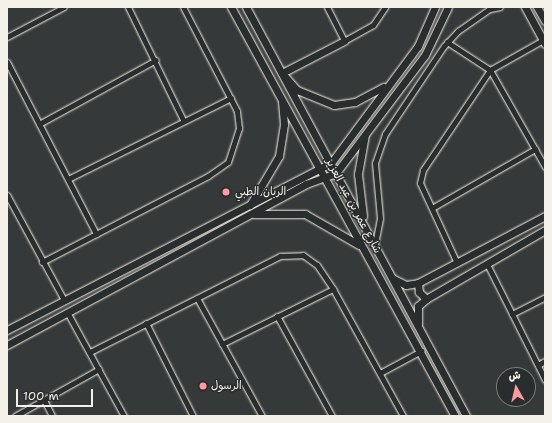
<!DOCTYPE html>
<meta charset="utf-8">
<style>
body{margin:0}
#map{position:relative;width:552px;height:423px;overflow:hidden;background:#363939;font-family:"Shantell Sans","Playpen Sans Arabic",sans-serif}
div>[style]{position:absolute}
.roads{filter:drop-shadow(0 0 1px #f4f1e8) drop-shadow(0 0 1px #f4f1e8)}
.street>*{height:5px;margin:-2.5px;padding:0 2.5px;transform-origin:2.5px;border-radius:2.5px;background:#2a2d2e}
.secondary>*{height:7px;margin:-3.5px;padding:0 3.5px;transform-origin:3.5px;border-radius:3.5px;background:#2a2d2e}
.dots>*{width:11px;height:11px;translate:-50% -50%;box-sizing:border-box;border:2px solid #2a2d2e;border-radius:50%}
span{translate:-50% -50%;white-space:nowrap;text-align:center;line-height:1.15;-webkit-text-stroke:3px #2a2d2e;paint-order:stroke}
.poi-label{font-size:11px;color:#f4f1e8}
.left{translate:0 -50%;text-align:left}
.street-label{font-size:11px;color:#f4f1e8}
.frame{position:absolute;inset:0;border:8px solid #f4f1e8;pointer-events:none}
.north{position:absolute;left:496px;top:367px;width:40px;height:40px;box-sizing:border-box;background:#2a2d2e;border:1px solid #7b7b78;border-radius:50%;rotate:352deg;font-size:11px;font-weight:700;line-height:16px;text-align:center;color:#f4f1e8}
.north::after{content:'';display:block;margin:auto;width:14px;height:18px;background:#ff9aa2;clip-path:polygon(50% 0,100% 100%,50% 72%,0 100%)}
.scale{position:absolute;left:16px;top:389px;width:77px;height:18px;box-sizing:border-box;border:2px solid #f4f1e8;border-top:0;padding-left:5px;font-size:12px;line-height:14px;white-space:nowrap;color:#f4f1e8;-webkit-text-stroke:3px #2a2d2e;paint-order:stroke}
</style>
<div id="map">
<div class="roads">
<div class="street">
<i style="left:128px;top:7px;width:126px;rotate:64deg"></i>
<i style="left:327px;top:7px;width:38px;rotate:63deg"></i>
<i style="left:344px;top:41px;width:33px;rotate:-29deg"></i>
<i style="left:373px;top:25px;width:22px;rotate:-56deg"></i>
<i style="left:7px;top:37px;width:64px;rotate:-27.8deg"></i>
<i style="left:447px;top:42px;width:51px;rotate:33.1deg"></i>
<i style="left:490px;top:70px;width:112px;rotate:60.4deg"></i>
<i style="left:7px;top:62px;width:194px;rotate:62.6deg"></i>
<i style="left:39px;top:124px;width:133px;rotate:-28.7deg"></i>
<i style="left:68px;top:179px;width:182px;rotate:-26.4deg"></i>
<i style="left:7px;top:195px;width:119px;rotate:61.5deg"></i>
<i style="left:432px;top:208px;width:119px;rotate:-29.8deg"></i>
<i style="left:375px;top:244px;width:26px;rotate:-79deg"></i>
<i style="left:380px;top:218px;width:55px;rotate:-95.2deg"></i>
<i style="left:375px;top:163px;width:31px;rotate:-71deg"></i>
<i style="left:385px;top:134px;width:106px;rotate:-56.2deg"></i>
<i style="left:444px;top:46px;width:21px;rotate:-47deg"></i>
<i style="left:458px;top:31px;width:39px;rotate:-35deg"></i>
<i style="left:490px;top:9px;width:10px;rotate:-11deg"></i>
<i style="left:42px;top:262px;width:187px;rotate:-27.4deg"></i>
<i style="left:208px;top:176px;width:24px;rotate:-35deg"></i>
<i style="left:228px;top:162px;width:36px;rotate:-72deg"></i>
<i style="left:239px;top:128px;width:17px;rotate:-97deg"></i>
<i style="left:237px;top:111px;width:117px;rotate:-117.4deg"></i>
<i style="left:457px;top:263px;width:88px;rotate:-114.8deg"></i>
<i style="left:420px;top:183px;width:13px;rotate:-77deg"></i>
<i style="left:423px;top:170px;width:120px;rotate:-56.2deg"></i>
<i style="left:490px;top:70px;width:61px;rotate:-29.5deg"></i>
<i style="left:487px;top:264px;width:130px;rotate:63.4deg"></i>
<i style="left:197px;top:298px;width:135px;rotate:61.2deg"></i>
<i style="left:67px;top:312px;width:119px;rotate:61.3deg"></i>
<i style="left:512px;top:314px;width:37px;rotate:-27deg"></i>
<i style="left:277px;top:316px;width:114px;rotate:61.2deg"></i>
<i style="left:146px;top:323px;width:104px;rotate:63.2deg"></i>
<i style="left:222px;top:344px;width:124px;rotate:-26.4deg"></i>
<i style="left:90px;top:352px;width:213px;rotate:-26.8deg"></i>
<i style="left:280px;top:256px;width:23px;rotate:-2deg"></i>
<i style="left:303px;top:255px;width:17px;rotate:36deg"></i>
<i style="left:317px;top:265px;width:29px;rotate:56deg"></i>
<i style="left:333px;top:289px;width:145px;rotate:61.1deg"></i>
<i style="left:538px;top:365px;width:8px;rotate:-30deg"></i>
<i style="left:380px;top:373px;width:47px;rotate:-28.2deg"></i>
<i style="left:44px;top:400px;width:18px;rotate:63deg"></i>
<i style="left:15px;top:416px;width:96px;rotate:-29.2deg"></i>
</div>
<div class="secondary">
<i style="left:231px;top:7px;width:466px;rotate:61.3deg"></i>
<i style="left:246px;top:7px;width:464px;rotate:61.7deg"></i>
<i style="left:525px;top:7px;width:42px;rotate:61.6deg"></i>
<i style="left:537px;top:7px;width:16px;rotate:60deg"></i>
<i style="left:344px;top:41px;width:70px;rotate:152.7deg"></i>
<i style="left:282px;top:73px;width:23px;rotate:49deg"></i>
<i style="left:297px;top:90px;width:40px;rotate:22deg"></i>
<i style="left:334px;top:105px;width:21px;rotate:-8deg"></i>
<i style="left:355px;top:102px;width:32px;rotate:-28deg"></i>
<i style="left:250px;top:205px;width:57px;rotate:-59.4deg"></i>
<i style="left:279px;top:156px;width:32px;rotate:-81deg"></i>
<i style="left:284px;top:124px;width:22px;rotate:-95deg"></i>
<i style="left:254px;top:214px;width:51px"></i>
<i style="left:305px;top:214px;width:62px;rotate:29.9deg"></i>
<i style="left:363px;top:216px;width:42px;rotate:-96.8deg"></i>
<i style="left:358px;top:174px;width:39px;rotate:-80deg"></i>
<i style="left:394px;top:279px;width:13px;rotate:27deg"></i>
<i style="left:406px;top:285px;width:12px;rotate:-9deg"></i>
<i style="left:418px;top:283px;width:144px;rotate:-27.8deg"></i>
<i style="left:418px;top:283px;width:9px;rotate:84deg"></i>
<i style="left:419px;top:292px;width:10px;rotate:45deg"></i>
<i style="left:418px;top:324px;width:18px;rotate:-90deg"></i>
<i style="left:418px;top:306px;width:11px;rotate:-41deg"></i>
<i style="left:426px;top:299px;width:138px;rotate:-30.1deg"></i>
<i style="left:7px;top:330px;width:365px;rotate:-27.3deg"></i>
<i style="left:331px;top:163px;width:146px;rotate:-53.4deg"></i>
<i style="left:418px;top:46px;width:43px;rotate:-66.4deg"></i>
<i style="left:7px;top:345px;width:340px;rotate:-28.3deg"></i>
<i style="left:306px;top:184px;width:32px;rotate:-20deg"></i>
<i style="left:336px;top:173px;width:148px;rotate:-53deg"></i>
<i style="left:425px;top:55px;width:53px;rotate:-64.4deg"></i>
</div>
</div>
<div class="dots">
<i style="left:226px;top:192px;background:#ff9aa2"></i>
<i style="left:203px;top:386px;background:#ff9aa2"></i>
</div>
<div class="poi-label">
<span class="left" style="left:235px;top:192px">الربان الطبي</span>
<span class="left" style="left:211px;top:386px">الرسول</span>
</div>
<div class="street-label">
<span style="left:353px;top:206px;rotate:62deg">شارع عمر بن عبد العزيز</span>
</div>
<div class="frame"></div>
<div class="north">ش</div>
<div class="scale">100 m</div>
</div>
